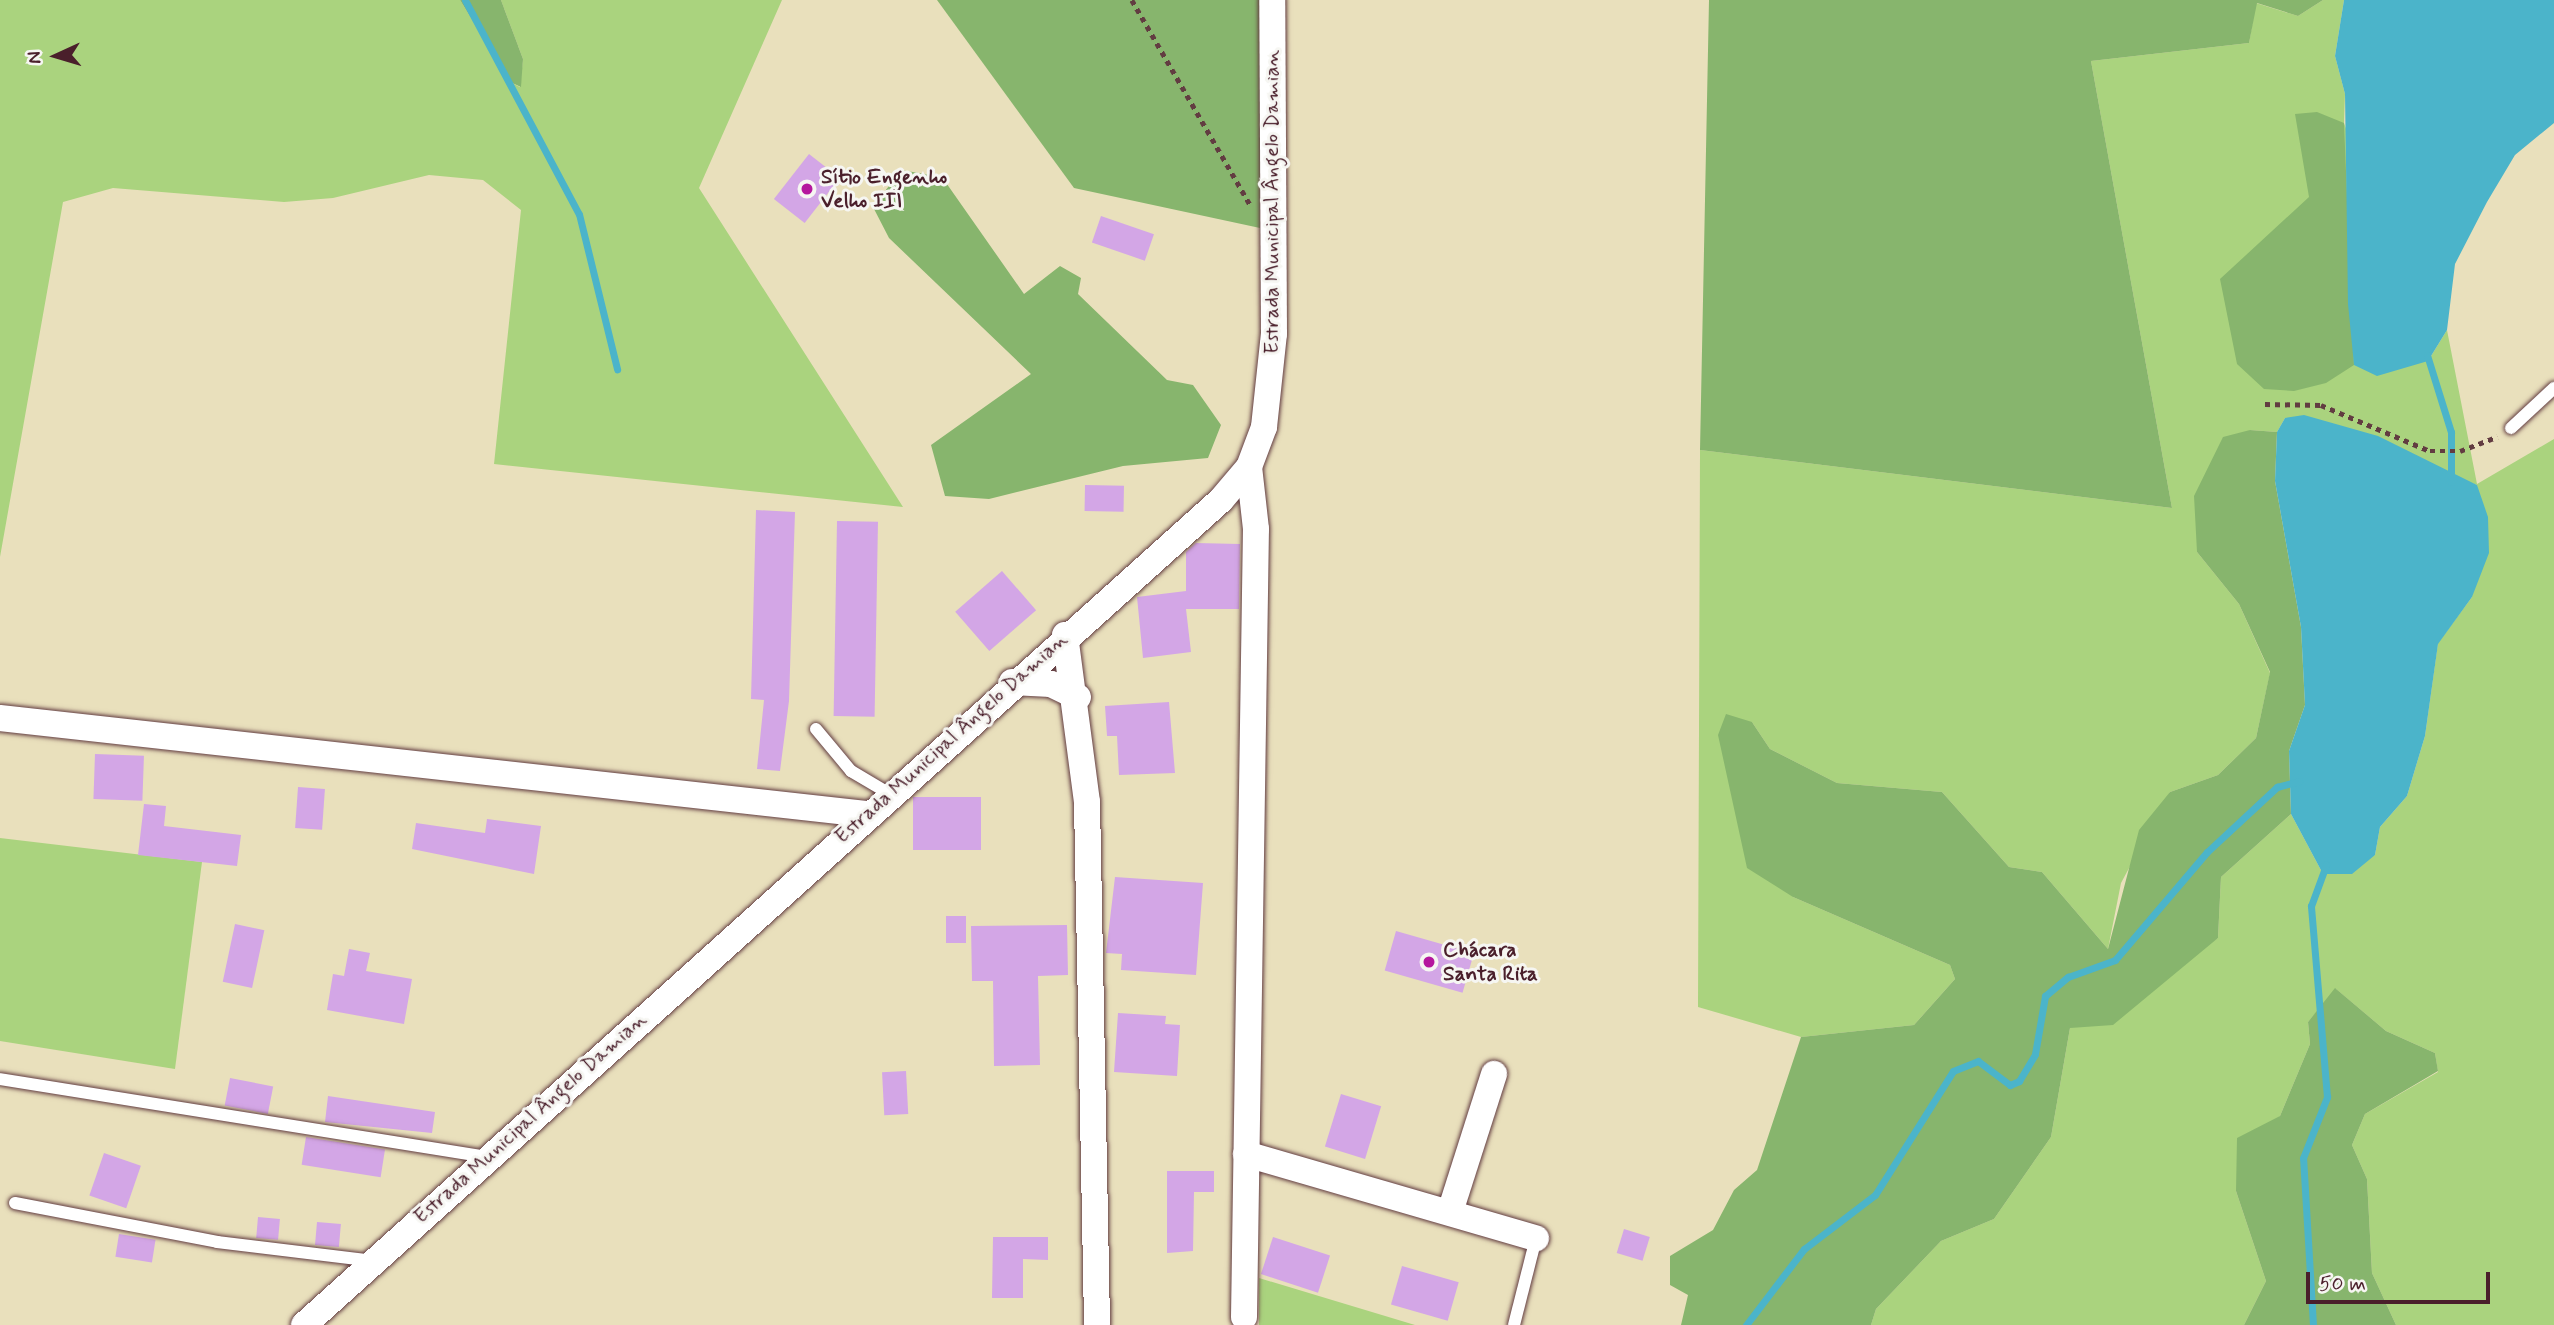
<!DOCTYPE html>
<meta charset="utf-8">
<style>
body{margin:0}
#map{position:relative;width:2554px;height:1325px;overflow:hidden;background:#e9e0bc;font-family:Mynerve,sans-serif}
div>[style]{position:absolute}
.green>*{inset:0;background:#aad37e}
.forest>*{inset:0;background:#87b56d}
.water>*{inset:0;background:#4bb4ca}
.stream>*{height:7px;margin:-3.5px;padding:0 3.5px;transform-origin:3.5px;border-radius:3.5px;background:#4bb4ca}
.building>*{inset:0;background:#d3a6e6;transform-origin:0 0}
.path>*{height:4.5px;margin-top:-2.25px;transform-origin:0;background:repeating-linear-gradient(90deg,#623c41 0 5px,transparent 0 10px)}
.roads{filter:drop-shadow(0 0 2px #623c41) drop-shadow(0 0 2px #623c41)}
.lane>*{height:12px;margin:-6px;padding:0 6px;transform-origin:6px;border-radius:6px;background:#fff}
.street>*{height:26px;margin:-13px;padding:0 13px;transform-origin:13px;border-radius:13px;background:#fff}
.dots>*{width:19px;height:19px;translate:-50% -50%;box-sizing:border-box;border:4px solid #f6f6f2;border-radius:50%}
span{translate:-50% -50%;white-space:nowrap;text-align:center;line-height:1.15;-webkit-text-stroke:6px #f6f6f2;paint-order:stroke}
.poi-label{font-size:21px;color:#4a1f2b;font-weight:700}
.left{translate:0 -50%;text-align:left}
.street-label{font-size:21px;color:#4a1f2b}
.north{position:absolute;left:21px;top:21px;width:70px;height:70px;-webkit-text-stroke:5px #f6f6f2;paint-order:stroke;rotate:266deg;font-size:19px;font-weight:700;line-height:28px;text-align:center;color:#4a1f2b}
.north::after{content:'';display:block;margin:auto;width:24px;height:32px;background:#4a1f2b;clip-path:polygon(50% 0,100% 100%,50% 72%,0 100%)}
.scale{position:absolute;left:2306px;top:1272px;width:184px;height:32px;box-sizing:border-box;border:4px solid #4a1f2b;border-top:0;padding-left:9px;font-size:21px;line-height:24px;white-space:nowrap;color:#4a1f2b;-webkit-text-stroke:5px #f6f6f2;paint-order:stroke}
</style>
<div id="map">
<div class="green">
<i style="clip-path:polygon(0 0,460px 0,510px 82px,520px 87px,523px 59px,501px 0,782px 0,699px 188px,903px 507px,494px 464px,521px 210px,483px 180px,429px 175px,333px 198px,284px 202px,113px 188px,63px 202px,0 557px)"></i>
<i style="clip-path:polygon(2323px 0,2344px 0,2335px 56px,2345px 94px,2344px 123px,2428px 361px,2447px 330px,2477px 484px,2554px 439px,2554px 1325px,2396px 1325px,2372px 1273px,2367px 1179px,2352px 1145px,2365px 1114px,2438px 1072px,2435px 1053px,2386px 1031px,2336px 989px,2308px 1022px,2310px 1044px,2280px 1116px,2236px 1191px,2266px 1281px,2244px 1325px,1871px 1325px,1876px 1309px,1941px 1241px,1994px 1219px,2051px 1137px,2070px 1028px,2218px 938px,2221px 877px,2291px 814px,2323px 874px,2375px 855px,2380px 827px,2407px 796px,2425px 736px,2438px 643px,2472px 597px,2477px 485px,2285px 418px,2277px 432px,2250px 430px,2197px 552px,2239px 604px,2270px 673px,2256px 738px,2218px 775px,2170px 792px,2121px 883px,2108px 949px,2042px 872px,2009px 867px,1942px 792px,1837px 783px,1770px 749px,1752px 722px,1793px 897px,1950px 965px,1955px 979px,1914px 1025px,1801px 1037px,1698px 1007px,1700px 450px,2172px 508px,2091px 61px,2249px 43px,2256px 3px,2298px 16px)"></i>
<i style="clip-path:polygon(0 838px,202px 862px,175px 1069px,0 1041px)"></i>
<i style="clip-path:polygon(1259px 1278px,1415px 1325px,1259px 1325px)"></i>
</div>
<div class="forest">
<i style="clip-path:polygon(460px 0,501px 0,523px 59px,521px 87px,510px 82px)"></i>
<i style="clip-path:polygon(937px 0,1261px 0,1260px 228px,1074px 188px)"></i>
<i style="clip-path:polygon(1709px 0,2323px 0,2298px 16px,2257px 3px,2249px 43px,2091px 61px,2172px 508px,1700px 450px)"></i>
<i style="clip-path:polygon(2317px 112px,2344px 123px,2354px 365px,2326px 383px,2294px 391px,2264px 389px,2237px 364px,2220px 279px,2309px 197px,2295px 114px)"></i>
<i style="clip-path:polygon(901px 170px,942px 177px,1024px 294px,1060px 266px,1081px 278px,1078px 294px,1167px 380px,1193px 385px,1221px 425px,1208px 458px,1123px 466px,989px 499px,945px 496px,931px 445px,1031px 374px,889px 238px,873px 207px)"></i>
<i style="clip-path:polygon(2250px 430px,2277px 432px,2275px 481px,2301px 627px,2305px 705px,2289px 751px,2291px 814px,2221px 877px,2218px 938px,2113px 1025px,2070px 1028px,2051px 1137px,1994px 1219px,1941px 1241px,1876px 1309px,1871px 1325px,1681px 1325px,1688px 1295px,1670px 1285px,1670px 1256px,1713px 1230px,1734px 1190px,1757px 1170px,1801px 1037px,1914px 1025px,1955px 979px,1950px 965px,1793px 897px,1747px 868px,1718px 735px,1726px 714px,1752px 722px,1770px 749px,1837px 783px,1942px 792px,2009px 867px,2042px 872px,2108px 949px,2139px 830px,2170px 792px,2218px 775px,2256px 738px,2270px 672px,2239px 604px,2197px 552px,2194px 496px,2223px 437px)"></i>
<i style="clip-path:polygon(2335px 988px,2386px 1031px,2435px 1053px,2438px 1071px,2365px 1114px,2352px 1145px,2367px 1179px,2372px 1273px,2396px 1325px,2244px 1325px,2266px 1281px,2236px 1191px,2237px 1138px,2280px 1116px,2310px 1044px,2308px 1022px)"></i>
</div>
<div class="water">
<i style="clip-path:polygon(2344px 0,2554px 0,2554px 123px,2515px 155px,2487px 202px,2455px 264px,2447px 330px,2428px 361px,2377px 376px,2354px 365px,2348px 304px,2345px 94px,2335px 56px)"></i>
<i style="clip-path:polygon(2304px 415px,2378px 436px,2477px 485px,2488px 517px,2489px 553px,2472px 597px,2438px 644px,2425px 736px,2407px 796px,2380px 827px,2375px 855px,2352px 874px,2323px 874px,2291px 814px,2289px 751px,2305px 705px,2301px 627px,2275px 481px,2277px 432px,2285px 418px)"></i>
</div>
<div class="stream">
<i style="left:465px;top:0;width:242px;rotate:62deg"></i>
<i style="left:579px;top:214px;width:160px;rotate:76.2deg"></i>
<i style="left:2427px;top:355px;width:81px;rotate:72.7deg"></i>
<i style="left:2451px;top:432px;width:50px;rotate:90deg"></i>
<i style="left:1746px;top:1325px;width:96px;rotate:-52.7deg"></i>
<i style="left:1804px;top:1249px;width:89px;rotate:-37.3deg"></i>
<i style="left:1875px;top:1195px;width:146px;rotate:-57.8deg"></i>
<i style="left:1953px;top:1071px;width:27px;rotate:-22deg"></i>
<i style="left:1978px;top:1061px;width:40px;rotate:37deg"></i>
<i style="left:2010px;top:1085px;width:10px;rotate:-24deg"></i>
<i style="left:2019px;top:1081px;width:31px;rotate:-59deg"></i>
<i style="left:2035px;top:1054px;width:59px;rotate:-80.2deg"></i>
<i style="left:2045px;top:996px;width:30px;rotate:-40deg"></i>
<i style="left:2068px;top:977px;width:50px;rotate:-19.9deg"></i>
<i style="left:2115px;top:960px;width:142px;rotate:-49.6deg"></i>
<i style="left:2207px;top:852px;width:96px;rotate:-42.9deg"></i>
<i style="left:2277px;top:787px;width:23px;rotate:-15deg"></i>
<i style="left:2313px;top:1325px;width:167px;rotate:-93.4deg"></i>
<i style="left:2303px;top:1158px;width:66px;rotate:-68.5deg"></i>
<i style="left:2327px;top:1097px;width:192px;rotate:-94.8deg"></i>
<i style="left:2311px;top:906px;width:44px;rotate:-69.9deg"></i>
</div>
<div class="building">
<i style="left:809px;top:154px;width:39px;height:57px;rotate:38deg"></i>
<i style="left:1101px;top:216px;width:56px;height:28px;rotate:19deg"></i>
<i style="left:1085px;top:485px;width:39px;height:26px;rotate:1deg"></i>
<i style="clip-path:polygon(756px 510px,795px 512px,789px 701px,780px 771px,757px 769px,764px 700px,751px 699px)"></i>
<i style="left:837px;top:521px;width:41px;height:195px;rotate:1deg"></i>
<i style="clip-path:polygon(1196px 543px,1240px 544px,1239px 609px,1186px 609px,1191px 652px,1143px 658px,1137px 597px,1186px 591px,1186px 552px)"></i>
<i style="left:1002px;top:571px;width:52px;height:62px;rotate:49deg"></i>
<i style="clip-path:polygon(1169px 702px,1175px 773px,1119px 775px,1117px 736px,1107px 736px,1105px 706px)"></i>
<i style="left:95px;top:754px;width:49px;height:45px;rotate:2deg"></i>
<i style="left:298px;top:787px;width:27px;height:41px;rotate:4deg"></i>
<i style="left:981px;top:797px;width:53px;height:68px;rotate:90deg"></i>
<i style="clip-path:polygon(144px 804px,166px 806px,164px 826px,241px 835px,237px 866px,138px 855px)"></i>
<i style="clip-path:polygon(487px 819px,541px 826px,534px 874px,412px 849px,416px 823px,485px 833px)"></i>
<i style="clip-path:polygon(1115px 877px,1203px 883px,1196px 975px,1121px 970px,1122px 954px,1106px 953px)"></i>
<i style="left:946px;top:916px;width:20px;height:27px"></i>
<i style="left:235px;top:924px;width:30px;height:59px;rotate:12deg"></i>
<i style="clip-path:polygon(1067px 925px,1068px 975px,1038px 976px,1040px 1065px,994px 1066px,993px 981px,972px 981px,971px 926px)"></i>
<i style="left:1396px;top:931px;width:81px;height:41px;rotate:16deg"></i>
<i style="clip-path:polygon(349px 949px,370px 953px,366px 971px,412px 979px,404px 1024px,327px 1010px,333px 974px,344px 976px)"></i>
<i style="clip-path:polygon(1118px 1013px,1166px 1016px,1165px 1024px,1180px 1025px,1177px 1076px,1114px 1072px)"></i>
<i style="left:906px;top:1071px;width:43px;height:24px;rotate:87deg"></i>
<i style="left:230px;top:1078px;width:44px;height:28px;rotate:11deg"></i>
<i style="left:1341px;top:1094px;width:42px;height:55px;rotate:17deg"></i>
<i style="clip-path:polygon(328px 1096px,435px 1112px,432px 1133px,325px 1122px)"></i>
<i style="left:306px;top:1137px;width:80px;height:28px;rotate:9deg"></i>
<i style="left:104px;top:1153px;width:39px;height:45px;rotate:19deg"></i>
<i style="clip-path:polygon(1167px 1171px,1214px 1171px,1214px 1192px,1194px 1192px,1193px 1251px,1167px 1253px)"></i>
<i style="left:258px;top:1217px;width:22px;height:21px;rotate:5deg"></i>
<i style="left:317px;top:1222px;width:24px;height:23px;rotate:5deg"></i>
<i style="left:1624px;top:1229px;width:27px;height:25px;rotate:17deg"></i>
<i style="left:119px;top:1234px;width:37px;height:23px;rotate:9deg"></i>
<i style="clip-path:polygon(993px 1237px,1048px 1237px,1048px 1260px,1023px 1259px,1023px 1298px,992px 1298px)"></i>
<i style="left:1273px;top:1237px;width:60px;height:39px;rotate:18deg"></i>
<i style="left:1402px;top:1266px;width:59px;height:40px;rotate:16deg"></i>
</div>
<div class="path">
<i style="left:1132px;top:0;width:236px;rotate:60deg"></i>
<i style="left:2265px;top:404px;width:56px;rotate:1deg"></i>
<i style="left:2321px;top:405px;width:118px;rotate:22.9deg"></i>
<i style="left:2430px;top:451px;width:30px"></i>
<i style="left:2460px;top:451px;width:40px;rotate:-21deg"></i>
</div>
<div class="roads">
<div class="lane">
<i style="left:2511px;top:428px;width:59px;rotate:-42.9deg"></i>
<i style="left:816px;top:729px;width:55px;rotate:50.2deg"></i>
<i style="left:851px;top:771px;width:43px;rotate:30.7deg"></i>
<i style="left:0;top:1079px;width:492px;rotate:9.1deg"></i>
<i style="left:15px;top:1203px;width:206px;rotate:10.9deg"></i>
<i style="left:217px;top:1242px;width:158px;rotate:6.9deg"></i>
<i style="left:1514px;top:1325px;width:90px;rotate:-75.8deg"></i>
</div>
<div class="street">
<i style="left:1065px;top:635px;width:168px;rotate:82.5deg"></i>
<i style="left:1087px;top:802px;width:523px;rotate:88.9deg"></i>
<i style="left:1012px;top:682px;width:39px;rotate:3deg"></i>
<i style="left:1051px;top:684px;width:30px;rotate:26deg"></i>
<i style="left:0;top:718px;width:871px;rotate:6.33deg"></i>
<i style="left:1246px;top:1154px;width:302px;rotate:16.2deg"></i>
<i style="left:1450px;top:1212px;width:145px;rotate:-72.3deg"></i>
<i style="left:1244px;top:1317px;width:788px;rotate:-89.13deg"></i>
<i style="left:1256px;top:529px;width:62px;rotate:-96.4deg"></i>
<i style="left:304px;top:1325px;width:1233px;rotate:-41.98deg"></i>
<i style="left:1221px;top:500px;width:43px;rotate:-49.7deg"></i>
<i style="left:1249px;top:467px;width:43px;rotate:-69.4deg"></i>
<i style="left:1264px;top:427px;width:94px;rotate:-83.9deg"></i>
<i style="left:1274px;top:334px;width:334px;rotate:-90.3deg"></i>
</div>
</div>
<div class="dots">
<i style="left:807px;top:189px;background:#b5179e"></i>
<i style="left:1429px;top:962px;background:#b5179e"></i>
</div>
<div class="poi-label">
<span class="left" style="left:821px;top:189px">Sítio Engenho<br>Velho III</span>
<span class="left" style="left:1443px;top:962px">Chácara<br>Santa Rita</span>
</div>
<div class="street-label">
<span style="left:1272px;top:202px;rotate:-90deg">Estrada Municipal Ângelo Damian</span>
<span style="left:951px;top:738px;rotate:-42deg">Estrada Municipal Ângelo Damian</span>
<span style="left:530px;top:1118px;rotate:-42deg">Estrada Municipal Ângelo Damian</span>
</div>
<div class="north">N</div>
<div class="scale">50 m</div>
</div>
